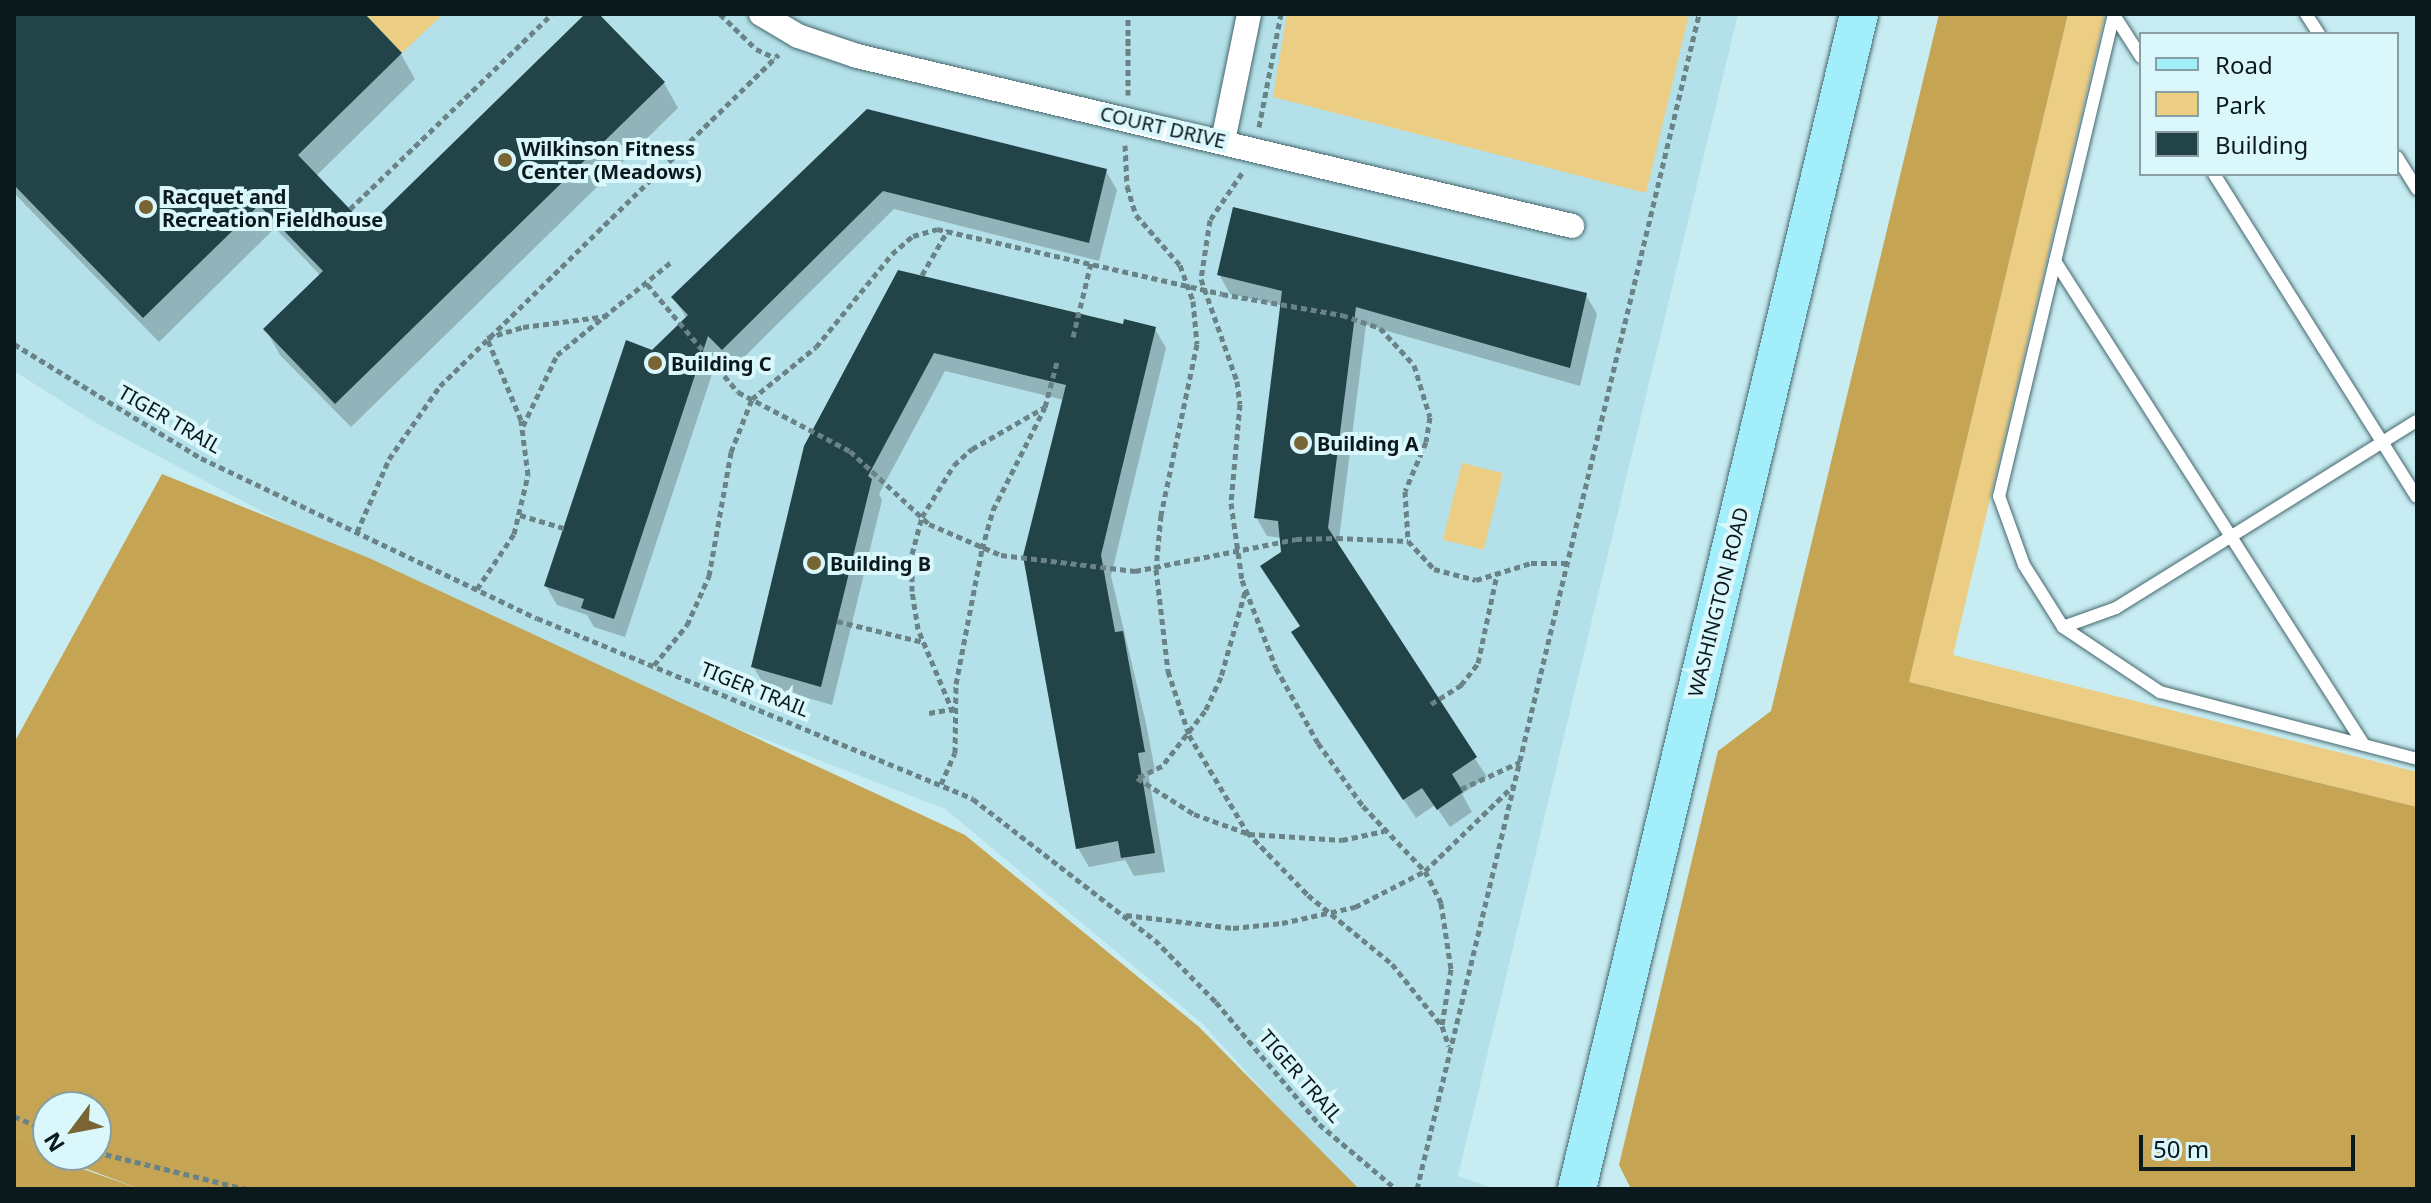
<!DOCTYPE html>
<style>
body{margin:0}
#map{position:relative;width:2431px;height:1203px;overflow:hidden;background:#c7ecf2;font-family:"Noto Sans",sans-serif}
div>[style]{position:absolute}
.built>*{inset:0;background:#b4e1e9}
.green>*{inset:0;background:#eccd84;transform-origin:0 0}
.forest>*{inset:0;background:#c5a454}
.water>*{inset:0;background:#c4a353}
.shadow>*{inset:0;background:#0003}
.building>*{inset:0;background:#224348}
.path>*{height:5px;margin-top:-2.5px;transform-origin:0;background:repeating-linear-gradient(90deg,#6a8387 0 6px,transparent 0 10px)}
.roads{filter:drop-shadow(0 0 2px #46676d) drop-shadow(0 0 2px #46676d)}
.service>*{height:12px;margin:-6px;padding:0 6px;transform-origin:6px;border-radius:6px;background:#fff}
.minor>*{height:24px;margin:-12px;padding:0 12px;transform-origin:12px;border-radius:12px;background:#fff}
.primary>*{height:38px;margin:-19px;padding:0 19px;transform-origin:19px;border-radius:19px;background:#a2eefa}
.dots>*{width:22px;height:22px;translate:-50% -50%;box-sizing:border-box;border:4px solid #daf7fc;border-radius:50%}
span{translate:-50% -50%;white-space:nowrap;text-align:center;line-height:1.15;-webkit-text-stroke:8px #daf7fc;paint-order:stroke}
.street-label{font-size:20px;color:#0c191c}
.poi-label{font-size:20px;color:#0c191c;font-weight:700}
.left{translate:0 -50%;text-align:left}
.frame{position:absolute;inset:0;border:16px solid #0c191c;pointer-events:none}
.legend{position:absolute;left:2139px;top:32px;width:260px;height:144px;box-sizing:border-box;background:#daf7fc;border:2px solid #889ea2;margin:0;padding:10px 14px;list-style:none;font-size:24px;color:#0c191c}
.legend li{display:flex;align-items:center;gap:16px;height:40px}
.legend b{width:40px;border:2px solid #889ea2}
.north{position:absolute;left:32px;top:1091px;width:80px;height:80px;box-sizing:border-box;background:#daf7fc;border:2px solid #889ea2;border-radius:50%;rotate:238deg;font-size:22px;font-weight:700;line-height:32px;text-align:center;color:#0c191c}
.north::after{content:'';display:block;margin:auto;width:28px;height:36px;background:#796433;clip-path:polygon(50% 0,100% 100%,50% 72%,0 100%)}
.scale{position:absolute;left:2139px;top:1135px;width:216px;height:36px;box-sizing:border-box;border:4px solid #0c191c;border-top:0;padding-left:10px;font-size:24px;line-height:28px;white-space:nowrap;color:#0c191c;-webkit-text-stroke:6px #daf7fc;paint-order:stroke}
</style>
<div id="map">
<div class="built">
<i style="clip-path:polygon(14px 14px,1738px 14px,1458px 1176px,1496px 1189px,1353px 1189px,1203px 1024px,945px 809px,484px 630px,96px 423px,14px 371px)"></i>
</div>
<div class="green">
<i style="clip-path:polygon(365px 14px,443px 14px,402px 53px)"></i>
<i style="clip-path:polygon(1287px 14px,1689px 14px,1646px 193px,1273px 97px)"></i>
<i style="clip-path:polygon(2068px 14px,2105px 14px,1953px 655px,2417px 772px,2417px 807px,1909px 682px)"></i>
<i style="left:1462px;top:463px;width:42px;height:79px;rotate:14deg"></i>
</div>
<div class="forest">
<i style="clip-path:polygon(1939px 14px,2068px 14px,1909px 682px,2417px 807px,2417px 1189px,1631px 1189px,1619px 1165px,1718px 751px,1771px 711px)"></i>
<i style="clip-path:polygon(162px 474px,369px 558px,965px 835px,1199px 1027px,1359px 1189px,140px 1189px,50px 1155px,96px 1155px,96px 1107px,48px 1107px,48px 1154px,14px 1134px,14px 743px)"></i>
</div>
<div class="water">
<i style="clip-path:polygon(14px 1134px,63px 1162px,140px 1189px,14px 1189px)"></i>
</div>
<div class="shadow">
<i style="clip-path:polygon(14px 14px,362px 14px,401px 54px,415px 79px,316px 176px,367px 229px,588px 14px,596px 14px,664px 83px,678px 108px,351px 427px,280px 355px,266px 330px,321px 276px,275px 228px,159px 342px,14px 193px)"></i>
<i style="clip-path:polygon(867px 111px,1106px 171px,1117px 190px,1099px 261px,894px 209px,734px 367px,719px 353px,625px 637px,594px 627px,587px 615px,557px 605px,546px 586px,653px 352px,687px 319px,674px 298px)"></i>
<i style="clip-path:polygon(900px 272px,1125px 327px,1155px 329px,1166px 348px,1111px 576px,1146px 723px,1155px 771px,1148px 772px,1165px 872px,1134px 876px,1125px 860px,1089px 867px,1078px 848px,1064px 400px,945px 371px,879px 494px,882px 500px,832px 705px,764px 685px,753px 666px)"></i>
<i style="clip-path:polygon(1219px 274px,1586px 295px,1597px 314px,1580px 386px,1366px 325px,1338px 547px,1487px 777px,1462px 794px,1472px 812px,1450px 827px,1435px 805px,1416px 818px,1305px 652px,1282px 538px,1267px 536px,1256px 517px,1283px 306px,1230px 294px)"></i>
</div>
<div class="building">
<i style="clip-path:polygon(14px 14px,365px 14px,402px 53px,298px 155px,367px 227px,585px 14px,599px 14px,665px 82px,335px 404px,263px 329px,323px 271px,259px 205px,143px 318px,14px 185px)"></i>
<i style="clip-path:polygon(867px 109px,1107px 169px,1089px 243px,883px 191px,722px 350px,708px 336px,614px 619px,581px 608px,584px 599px,544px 586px,626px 340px,652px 350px,688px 315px,671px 297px)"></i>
<i style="clip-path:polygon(1233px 207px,1587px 293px,1570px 368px,1356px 307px,1328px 528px,1477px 757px,1452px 774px,1463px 792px,1437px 810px,1422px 788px,1403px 800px,1291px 632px,1300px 626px,1260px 566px,1281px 552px,1278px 521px,1254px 518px,1282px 291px,1217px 275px)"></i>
<i style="clip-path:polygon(898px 270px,1123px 324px,1124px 319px,1156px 327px,1101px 555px,1115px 632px,1123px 631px,1136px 702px,1145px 752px,1138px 753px,1155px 853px,1121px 858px,1118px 841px,1076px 849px,1023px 556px,1066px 385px,934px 353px,868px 476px,872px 479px,821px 687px,751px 667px,804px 446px)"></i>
</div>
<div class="path">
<i style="left:720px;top:14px;width:50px;rotate:44.2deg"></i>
<i style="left:756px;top:49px;width:21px;rotate:25deg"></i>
<i style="left:1128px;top:95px;width:81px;rotate:-90deg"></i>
<i style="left:1259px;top:127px;width:115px;rotate:-79deg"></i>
<i style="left:1125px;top:145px;width:41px;rotate:87.2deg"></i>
<i style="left:1127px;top:186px;width:30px;rotate:73deg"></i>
<i style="left:1136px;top:215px;width:67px;rotate:48.7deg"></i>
<i style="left:1180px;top:265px;width:38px;rotate:70deg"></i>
<i style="left:1193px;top:301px;width:43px;rotate:84.7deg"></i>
<i style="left:1197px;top:344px;width:175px;rotate:101.9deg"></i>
<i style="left:1161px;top:515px;width:54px;rotate:95.3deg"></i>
<i style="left:1156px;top:569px;width:103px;rotate:83.3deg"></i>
<i style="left:1168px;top:671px;width:67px;rotate:71.8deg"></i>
<i style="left:1189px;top:735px;width:113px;rotate:59.1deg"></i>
<i style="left:1247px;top:832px;width:88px;rotate:45.9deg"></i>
<i style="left:1308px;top:895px;width:109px;rotate:39.4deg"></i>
<i style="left:1392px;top:964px;width:80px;rotate:51.1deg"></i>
<i style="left:1442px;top:1026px;width:21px;rotate:71deg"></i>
<i style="left:1242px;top:173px;width:57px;rotate:124.2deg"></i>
<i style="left:1210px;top:220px;width:60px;rotate:98.7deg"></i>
<i style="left:1201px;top:279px;width:108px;rotate:70.6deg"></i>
<i style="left:1237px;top:381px;width:23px;rotate:83deg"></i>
<i style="left:1240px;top:404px;width:99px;rotate:95.2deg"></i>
<i style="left:1231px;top:503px;width:78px;rotate:81.9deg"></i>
<i style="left:1242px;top:580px;width:94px;rotate:68.9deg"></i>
<i style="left:1276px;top:668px;width:86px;rotate:60.8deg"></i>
<i style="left:1318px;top:743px;width:77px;rotate:54.5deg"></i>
<i style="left:1363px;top:806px;width:90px;rotate:46.4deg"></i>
<i style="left:1425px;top:871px;width:36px;rotate:63deg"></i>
<i style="left:1441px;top:903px;width:67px;rotate:81.4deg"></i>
<i style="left:1451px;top:969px;width:57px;rotate:99.1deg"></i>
<i style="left:350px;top:209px;width:281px;rotate:-44deg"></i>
<i style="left:922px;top:275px;width:52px;rotate:-60deg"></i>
<i style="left:647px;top:284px;width:141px;rotate:49.9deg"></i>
<i style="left:738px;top:392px;width:127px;rotate:27.8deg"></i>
<i style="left:850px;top:451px;width:108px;rotate:42.7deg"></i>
<i style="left:929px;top:524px;width:78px;rotate:23.3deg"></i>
<i style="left:1001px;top:555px;width:135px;rotate:6.8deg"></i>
<i style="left:1135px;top:571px;width:164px;rotate:-11.2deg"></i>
<i style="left:1296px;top:539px;width:41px;rotate:-1.4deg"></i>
<i style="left:1337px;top:538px;width:71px;rotate:2.4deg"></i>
<i style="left:1408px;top:541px;width:38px;rotate:47deg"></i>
<i style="left:1434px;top:569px;width:43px;rotate:14.7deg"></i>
<i style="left:1476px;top:580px;width:58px;rotate:-17.2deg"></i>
<i style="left:1531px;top:563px;width:37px"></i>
<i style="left:1073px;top:337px;width:76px;rotate:-76.3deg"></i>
<i style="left:14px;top:344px;width:219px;rotate:31.4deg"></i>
<i style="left:201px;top:458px;width:372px;rotate:25.5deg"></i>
<i style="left:537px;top:618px;width:472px;rotate:22.5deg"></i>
<i style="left:973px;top:799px;width:230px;rotate:37.8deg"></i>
<i style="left:1155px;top:940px;width:87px;rotate:45.5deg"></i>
<i style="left:1216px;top:1002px;width:160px;rotate:49.8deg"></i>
<i style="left:1319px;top:1124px;width:101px;rotate:40.2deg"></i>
<i style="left:523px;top:426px;width:79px;rotate:-64.4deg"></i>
<i style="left:557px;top:355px;width:147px;rotate:-39.2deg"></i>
<i style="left:520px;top:515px;width:46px;rotate:16.5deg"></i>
<i style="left:357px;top:532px;width:80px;rotate:-66.3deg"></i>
<i style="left:389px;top:459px;width:89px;rotate:-55.1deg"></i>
<i style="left:440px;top:386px;width:474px;rotate:-44.4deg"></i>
<i style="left:477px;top:589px;width:66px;rotate:-56.1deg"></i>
<i style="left:514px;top:534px;width:61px;rotate:-76.7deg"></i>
<i style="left:528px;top:475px;width:55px;rotate:-97.3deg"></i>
<i style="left:521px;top:420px;width:89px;rotate:-112.5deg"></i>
<i style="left:487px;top:338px;width:38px;rotate:-17deg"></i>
<i style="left:523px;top:327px;width:85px;rotate:-7.5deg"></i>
<i style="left:1245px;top:592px;width:88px;rotate:105.8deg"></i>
<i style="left:1221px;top:677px;width:38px;rotate:115deg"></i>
<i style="left:1205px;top:711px;width:70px;rotate:128deg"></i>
<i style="left:1162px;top:766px;width:28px;rotate:154deg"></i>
<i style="left:1137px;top:778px;width:67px;rotate:32.3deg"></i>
<i style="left:1194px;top:814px;width:59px;rotate:20deg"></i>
<i style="left:1249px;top:834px;width:93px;rotate:3.7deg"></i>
<i style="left:1342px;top:840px;width:43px;rotate:-12.1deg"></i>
<i style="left:837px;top:621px;width:89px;rotate:13.7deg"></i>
<i style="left:654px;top:665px;width:52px;rotate:-50.5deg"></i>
<i style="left:687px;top:625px;width:54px;rotate:-65.8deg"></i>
<i style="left:709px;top:576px;width:126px;rotate:-79.9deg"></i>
<i style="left:731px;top:452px;width:57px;rotate:-68.4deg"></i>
<i style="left:752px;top:399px;width:82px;rotate:-39.1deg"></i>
<i style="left:816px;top:347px;width:120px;rotate:-50.7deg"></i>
<i style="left:892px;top:254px;width:28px;rotate:-41deg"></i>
<i style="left:913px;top:236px;width:25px;rotate:-16deg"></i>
<i style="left:937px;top:229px;width:292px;rotate:12.8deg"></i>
<i style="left:1222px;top:294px;width:122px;rotate:9.9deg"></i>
<i style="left:1342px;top:315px;width:40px;rotate:18.9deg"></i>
<i style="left:1380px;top:328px;width:50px;rotate:47.4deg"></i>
<i style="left:1414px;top:365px;width:54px;rotate:72.9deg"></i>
<i style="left:1430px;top:417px;width:25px;rotate:99deg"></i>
<i style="left:1426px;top:442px;width:53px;rotate:113.2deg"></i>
<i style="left:1405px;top:491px;width:50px;rotate:86.6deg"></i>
<i style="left:1431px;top:704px;width:36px;rotate:-32deg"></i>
<i style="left:1461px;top:685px;width:28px;rotate:-52deg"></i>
<i style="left:1478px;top:663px;width:91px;rotate:-77.9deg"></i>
<i style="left:953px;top:712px;width:90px;rotate:-112.9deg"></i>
<i style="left:918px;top:629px;width:38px;rotate:-99deg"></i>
<i style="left:912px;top:591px;width:37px;rotate:-90deg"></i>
<i style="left:912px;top:554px;width:38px;rotate:-75deg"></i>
<i style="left:922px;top:517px;width:61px;rotate:-58.4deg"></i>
<i style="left:954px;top:465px;width:24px;rotate:-42deg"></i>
<i style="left:972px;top:449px;width:84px;rotate:-29.9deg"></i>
<i style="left:929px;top:713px;width:23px;rotate:-10deg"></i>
<i style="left:941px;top:784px;width:34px;rotate:-66deg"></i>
<i style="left:955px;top:753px;width:69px;rotate:-89.2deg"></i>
<i style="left:956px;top:684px;width:137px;rotate:-79.1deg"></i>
<i style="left:982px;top:549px;width:41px;rotate:-74.2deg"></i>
<i style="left:993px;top:510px;width:115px;rotate:-63.2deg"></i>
<i style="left:1045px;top:407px;width:47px;rotate:-75.1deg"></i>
<i style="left:1461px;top:789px;width:65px;rotate:-24.6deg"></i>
<i style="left:1126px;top:915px;width:108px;rotate:6.9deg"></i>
<i style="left:1233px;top:928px;width:49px;rotate:-5.8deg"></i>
<i style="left:1282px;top:923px;width:75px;rotate:-12.4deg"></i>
<i style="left:1355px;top:907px;width:79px;rotate:-27.2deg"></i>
<i style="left:1425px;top:871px;width:124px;rotate:-44deg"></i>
<i style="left:14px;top:1116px;width:37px;rotate:24deg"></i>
<i style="left:96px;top:1152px;width:154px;rotate:13.9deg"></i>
<i style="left:1417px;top:1189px;width:1208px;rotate:-76.5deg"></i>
</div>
<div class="roads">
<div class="service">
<i style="left:2114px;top:14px;width:496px;rotate:103.4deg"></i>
<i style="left:1999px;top:496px;width:73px;rotate:70.1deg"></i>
<i style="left:2024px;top:565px;width:73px;rotate:57.8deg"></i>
<i style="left:2063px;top:627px;width:117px;rotate:33.8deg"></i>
<i style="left:2160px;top:692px;width:266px;rotate:14.6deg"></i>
<i style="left:2306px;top:14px;width:24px;rotate:57deg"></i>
<i style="left:2114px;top:15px;width:50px;rotate:57.3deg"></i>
<i style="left:2397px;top:157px;width:38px;rotate:58deg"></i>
<i style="left:2214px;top:174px;width:381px;rotate:57.9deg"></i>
<i style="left:2055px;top:261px;width:574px;rotate:57.44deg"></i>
<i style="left:2063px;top:627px;width:56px;rotate:-19.7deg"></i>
<i style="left:2116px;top:608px;width:354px;rotate:-31.9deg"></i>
</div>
<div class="minor">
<i style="left:761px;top:14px;width:43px;rotate:30.7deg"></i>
<i style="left:798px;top:36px;width:62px;rotate:18.7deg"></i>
<i style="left:857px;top:56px;width:735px;rotate:13.37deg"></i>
<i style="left:1223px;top:141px;width:130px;rotate:-78.4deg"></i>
</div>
<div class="primary">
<i style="left:1577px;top:1189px;width:1208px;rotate:-76.5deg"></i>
</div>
</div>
<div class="dots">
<i style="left:505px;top:160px;background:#796433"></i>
<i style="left:146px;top:207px;background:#796433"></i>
<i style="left:655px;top:363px;background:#796433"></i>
<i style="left:1301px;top:443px;background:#796433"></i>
<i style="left:814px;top:563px;background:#796433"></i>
</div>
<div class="street-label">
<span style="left:1163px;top:127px;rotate:13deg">COURT DRIVE</span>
<span style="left:170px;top:419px;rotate:30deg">TIGER TRAIL</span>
<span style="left:1718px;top:602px;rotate:-76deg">WASHINGTON ROAD</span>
<span style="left:755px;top:689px;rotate:22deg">TIGER TRAIL</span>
<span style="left:1301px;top:1076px;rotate:49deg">TIGER TRAIL</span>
</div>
<div class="poi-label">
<span class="left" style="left:521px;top:160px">Wilkinson Fitness<br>Center (Meadows)</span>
<span class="left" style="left:162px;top:208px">Racquet and<br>Recreation Fieldhouse</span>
<span class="left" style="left:671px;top:363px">Building C</span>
<span class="left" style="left:1317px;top:443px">Building A</span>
<span class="left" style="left:830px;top:563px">Building B</span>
</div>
<div class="frame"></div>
<ul class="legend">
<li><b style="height:10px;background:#a2eefa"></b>Road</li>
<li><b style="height:22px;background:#eccd84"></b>Park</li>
<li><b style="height:22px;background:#224348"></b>Building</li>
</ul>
<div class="north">N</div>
<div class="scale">50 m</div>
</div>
